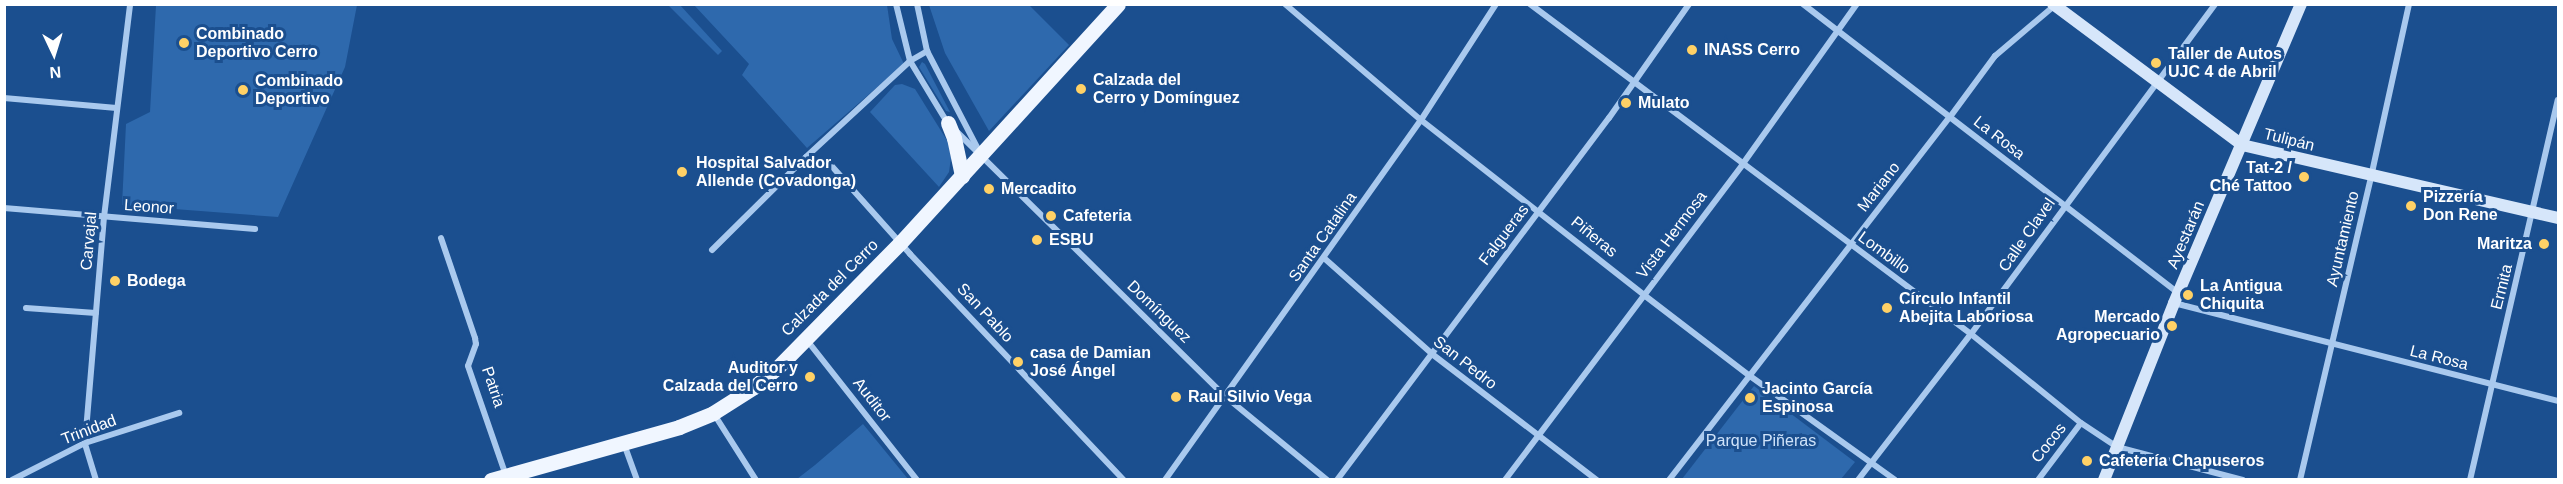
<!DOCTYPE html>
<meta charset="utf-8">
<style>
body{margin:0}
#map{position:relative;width:2563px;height:484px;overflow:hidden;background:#1b4f8f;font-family:Helvetica,sans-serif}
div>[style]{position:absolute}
.green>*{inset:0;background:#2e69ad}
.street>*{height:6px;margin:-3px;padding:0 3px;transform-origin:3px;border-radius:3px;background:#a9c9ee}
.secondary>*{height:12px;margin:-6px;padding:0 6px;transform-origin:6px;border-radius:6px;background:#d6e6fa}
.primary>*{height:15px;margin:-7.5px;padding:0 7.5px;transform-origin:7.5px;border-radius:7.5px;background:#f0f6ff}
.dots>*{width:16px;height:16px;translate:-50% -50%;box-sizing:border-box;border:3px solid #1b4f8f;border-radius:50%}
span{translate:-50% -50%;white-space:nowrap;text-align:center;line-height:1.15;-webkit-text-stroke:6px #1b4f8f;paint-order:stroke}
.poi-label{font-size:16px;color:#fff;font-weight:700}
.left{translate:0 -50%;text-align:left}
.right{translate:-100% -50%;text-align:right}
.street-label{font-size:16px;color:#fff}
.park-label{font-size:16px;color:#cfe3fa}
.frame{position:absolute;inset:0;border:6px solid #fff;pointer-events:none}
.north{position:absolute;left:24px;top:24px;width:60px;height:60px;-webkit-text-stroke:4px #1b4f8f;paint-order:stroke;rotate:176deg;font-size:16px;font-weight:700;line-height:24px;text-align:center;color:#fff}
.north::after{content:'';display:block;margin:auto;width:21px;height:27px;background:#fff;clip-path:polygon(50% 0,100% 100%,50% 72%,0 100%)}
</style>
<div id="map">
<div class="green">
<i style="clip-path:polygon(156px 5px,357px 5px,345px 67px,278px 217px,122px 205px,126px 124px,150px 112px)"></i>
<i style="clip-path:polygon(668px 5px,680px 5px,722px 51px,718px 55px)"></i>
<i style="clip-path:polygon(694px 5px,887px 5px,892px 39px,904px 64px,807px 148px,742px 75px,749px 64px)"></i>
<i style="clip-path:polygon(929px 5px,1029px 5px,1069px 45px,989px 131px,945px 53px)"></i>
<i style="clip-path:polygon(922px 62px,925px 64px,950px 112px,946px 111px,919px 67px)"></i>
<i style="clip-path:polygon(902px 84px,915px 89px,948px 142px,951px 158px,949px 172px,939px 187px,870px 112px,895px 85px)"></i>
<i style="clip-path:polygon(1754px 386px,1855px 462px,1841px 479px,1682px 479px)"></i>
<i style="clip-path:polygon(863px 424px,908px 479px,797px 479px,815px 465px)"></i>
</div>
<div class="street">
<i style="left:896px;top:4px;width:59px;rotate:76.2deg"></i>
<i style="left:910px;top:61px;width:71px;rotate:58.8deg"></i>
<i style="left:917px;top:4px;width:48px;rotate:78deg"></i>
<i style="left:927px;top:51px;width:110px;rotate:62.5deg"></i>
<i style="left:1285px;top:4px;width:179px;rotate:40.5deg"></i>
<i style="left:1421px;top:120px;width:283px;rotate:38.1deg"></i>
<i style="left:1644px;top:295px;width:133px;rotate:37.4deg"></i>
<i style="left:1750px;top:376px;width:178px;rotate:35.6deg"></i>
<i style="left:1530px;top:4px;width:551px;rotate:36.81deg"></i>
<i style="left:1971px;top:334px;width:141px;rotate:39deg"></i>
<i style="left:2081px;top:423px;width:43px;rotate:33.7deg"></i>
<i style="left:2117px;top:447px;width:130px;rotate:14.7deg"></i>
<i style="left:1803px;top:4px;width:473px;rotate:37.6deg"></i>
<i style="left:4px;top:98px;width:113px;rotate:5.1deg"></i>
<i style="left:956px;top:131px;width:379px;rotate:44.6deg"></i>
<i style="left:1226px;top:397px;width:131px;rotate:39.4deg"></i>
<i style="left:829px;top:163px;width:122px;rotate:48.3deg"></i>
<i style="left:910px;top:254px;width:311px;rotate:46.6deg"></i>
<i style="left:4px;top:208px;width:252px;rotate:4.8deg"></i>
<i style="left:441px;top:238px;width:106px;rotate:71.2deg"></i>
<i style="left:475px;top:338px;width:6px;rotate:81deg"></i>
<i style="left:476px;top:344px;width:23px;rotate:110deg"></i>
<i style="left:468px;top:366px;width:116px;rotate:70.9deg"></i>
<i style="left:712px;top:250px;width:132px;rotate:-44.7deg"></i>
<i style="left:806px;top:157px;width:142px;rotate:-42.7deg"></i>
<i style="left:910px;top:61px;width:20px;rotate:-30deg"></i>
<i style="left:1324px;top:258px;width:144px;rotate:41.6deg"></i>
<i style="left:1432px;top:354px;width:208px;rotate:37.4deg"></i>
<i style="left:2174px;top:303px;width:396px;rotate:14.3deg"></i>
<i style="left:26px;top:308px;width:70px;rotate:4.1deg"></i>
<i style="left:806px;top:339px;width:179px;rotate:51.8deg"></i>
<i style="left:714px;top:414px;width:78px;rotate:57.5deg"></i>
<i style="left:624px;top:444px;width:38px;rotate:70deg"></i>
<i style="left:12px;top:480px;width:82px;rotate:-26.9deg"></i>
<i style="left:85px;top:443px;width:99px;rotate:-17.7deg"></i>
<i style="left:96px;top:480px;width:39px;rotate:-107deg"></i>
<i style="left:85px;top:443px;width:227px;rotate:-85.2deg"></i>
<i style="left:104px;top:217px;width:215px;rotate:-83deg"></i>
<i style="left:1165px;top:480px;width:442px;rotate:-54.6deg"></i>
<i style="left:1421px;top:120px;width:138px;rotate:-57.1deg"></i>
<i style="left:1337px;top:480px;width:453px;rotate:-53.1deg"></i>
<i style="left:1609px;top:118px;width:139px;rotate:-54.9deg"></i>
<i style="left:1505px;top:480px;width:394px;rotate:-53deg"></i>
<i style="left:1742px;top:165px;width:198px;rotate:-54.5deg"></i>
<i style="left:1669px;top:480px;width:459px;rotate:-52.3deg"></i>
<i style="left:1950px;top:117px;width:76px;rotate:-53.6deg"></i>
<i style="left:1995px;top:56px;width:77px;rotate:-40.3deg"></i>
<i style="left:1858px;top:480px;width:185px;rotate:-52.3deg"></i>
<i style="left:1971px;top:334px;width:410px;rotate:-53.5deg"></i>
<i style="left:2038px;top:480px;width:71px;rotate:-53deg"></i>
<i style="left:2300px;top:480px;width:311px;rotate:-76.8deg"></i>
<i style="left:2371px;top:177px;width:177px;rotate:-77.6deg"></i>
<i style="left:2470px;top:480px;width:390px;rotate:-77deg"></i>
</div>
<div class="secondary">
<i style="left:2053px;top:4px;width:236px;rotate:36.7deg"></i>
<i style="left:2242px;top:145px;width:324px;rotate:13deg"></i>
<i style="left:2104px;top:480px;width:190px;rotate:-68.4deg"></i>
<i style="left:2174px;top:303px;width:325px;rotate:-67deg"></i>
</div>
<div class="primary">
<i style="left:948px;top:123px;width:16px;rotate:68deg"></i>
<i style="left:954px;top:138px;width:39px;rotate:78deg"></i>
<i style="left:491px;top:480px;width:195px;rotate:-15.7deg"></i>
<i style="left:679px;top:427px;width:37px;rotate:-22deg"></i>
<i style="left:713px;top:413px;width:49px;rotate:-32.4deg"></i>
<i style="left:754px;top:387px;width:31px;rotate:-40deg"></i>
<i style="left:778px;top:367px;width:174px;rotate:-45.5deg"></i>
<i style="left:900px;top:243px;width:323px;rotate:-47.6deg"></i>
</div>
<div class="dots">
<i style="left:184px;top:43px;background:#ffd166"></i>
<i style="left:1692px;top:50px;background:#ffd166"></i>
<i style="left:2156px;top:63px;background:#ffd166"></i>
<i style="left:1081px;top:89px;background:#ffd166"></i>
<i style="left:243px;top:90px;background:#ffd166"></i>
<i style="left:1626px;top:103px;background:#ffd166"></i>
<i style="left:682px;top:172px;background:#ffd166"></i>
<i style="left:2304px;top:177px;background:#ffd166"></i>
<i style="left:989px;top:189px;background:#ffd166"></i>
<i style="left:2411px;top:206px;background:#ffd166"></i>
<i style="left:1051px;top:216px;background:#ffd166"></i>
<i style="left:1037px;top:240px;background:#ffd166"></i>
<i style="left:2544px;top:244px;background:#ffd166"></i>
<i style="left:115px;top:281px;background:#ffd166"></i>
<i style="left:2188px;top:295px;background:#ffd166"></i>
<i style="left:1887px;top:308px;background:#ffd166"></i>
<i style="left:2172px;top:326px;background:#ffd166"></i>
<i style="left:1018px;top:362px;background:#ffd166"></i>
<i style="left:810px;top:377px;background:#ffd166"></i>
<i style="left:1176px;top:397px;background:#ffd166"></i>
<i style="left:1750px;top:398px;background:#ffd166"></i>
<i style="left:2087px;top:461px;background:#ffd166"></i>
</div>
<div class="poi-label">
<span class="left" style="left:196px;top:43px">Combinado<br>Deportivo Cerro</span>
<span class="left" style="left:1704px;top:50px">INASS Cerro</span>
<span class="left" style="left:2168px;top:63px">Taller de Autos<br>UJC 4 de Abril</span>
<span class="left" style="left:1093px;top:89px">Calzada del<br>Cerro y Domínguez</span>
<span class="left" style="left:255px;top:90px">Combinado<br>Deportivo</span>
<span class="left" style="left:1638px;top:103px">Mulato</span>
<span class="left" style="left:696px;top:172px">Hospital Salvador<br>Allende (Covadonga)</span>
<span class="right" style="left:2292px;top:177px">Tat-2 /<br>Ché Tattoo</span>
<span class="left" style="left:1001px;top:189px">Mercadito</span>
<span class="left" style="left:2423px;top:206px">Pizzería<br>Don Rene</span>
<span class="left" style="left:1063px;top:216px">Cafeteria</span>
<span class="left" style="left:1049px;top:240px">ESBU</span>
<span class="right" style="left:2532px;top:244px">Maritza</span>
<span class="left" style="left:127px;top:281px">Bodega</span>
<span class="left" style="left:2200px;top:295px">La Antigua<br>Chiquita</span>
<span class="left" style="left:1899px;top:308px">Círculo Infantil<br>Abejita Laboriosa</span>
<span class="right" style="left:2160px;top:326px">Mercado<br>Agropecuario</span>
<span class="left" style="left:1030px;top:362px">casa de Damian<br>José Ángel</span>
<span class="right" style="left:798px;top:377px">Auditor y<br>Calzada del Cerro</span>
<span class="left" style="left:1762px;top:398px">Jacinto García<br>Espinosa</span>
<span class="left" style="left:1188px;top:397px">Raul Silvio Vega</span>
<span class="left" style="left:2099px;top:461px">Cafetería Chapuseros</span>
</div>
<div class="street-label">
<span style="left:1999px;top:138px;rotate:38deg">La Rosa</span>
<span style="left:2289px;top:140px;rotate:14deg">Tulipán</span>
<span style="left:1879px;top:187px;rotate:-52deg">Mariano</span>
<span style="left:149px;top:207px;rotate:4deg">Leonor</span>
<span style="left:1504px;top:235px;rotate:-53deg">Falgueras</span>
<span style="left:1672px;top:235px;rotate:-53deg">Vista Hermosa</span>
<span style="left:2027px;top:235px;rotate:-55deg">Calle Clavel</span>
<span style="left:2186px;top:235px;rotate:-67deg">Ayestarán</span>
<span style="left:1323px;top:237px;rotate:-55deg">Santa Catalina</span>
<span style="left:1594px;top:237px;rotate:39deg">Piñeras</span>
<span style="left:2343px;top:239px;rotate:-77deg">Ayuntamiento</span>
<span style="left:89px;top:241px;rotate:-85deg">Carvajal</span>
<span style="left:1884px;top:253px;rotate:36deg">Lombillo</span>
<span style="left:2502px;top:287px;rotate:-76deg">Ermita</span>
<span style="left:830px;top:288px;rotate:-45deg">Calzada del Cerro</span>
<span style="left:1159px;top:312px;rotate:44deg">Domínguez</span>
<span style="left:985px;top:313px;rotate:47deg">San Pablo</span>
<span style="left:2439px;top:358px;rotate:14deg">La Rosa</span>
<span style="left:1465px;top:363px;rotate:38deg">San Pedro</span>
<span style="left:493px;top:387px;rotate:71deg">Patria</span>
<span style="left:872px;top:400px;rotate:52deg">Auditor</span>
<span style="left:89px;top:430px;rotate:-21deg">Trinidad</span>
<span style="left:2049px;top:443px;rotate:-52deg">Cocos</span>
</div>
<div class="park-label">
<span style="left:1761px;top:441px">Parque Piñeras</span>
</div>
<div class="frame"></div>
<div class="north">N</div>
</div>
